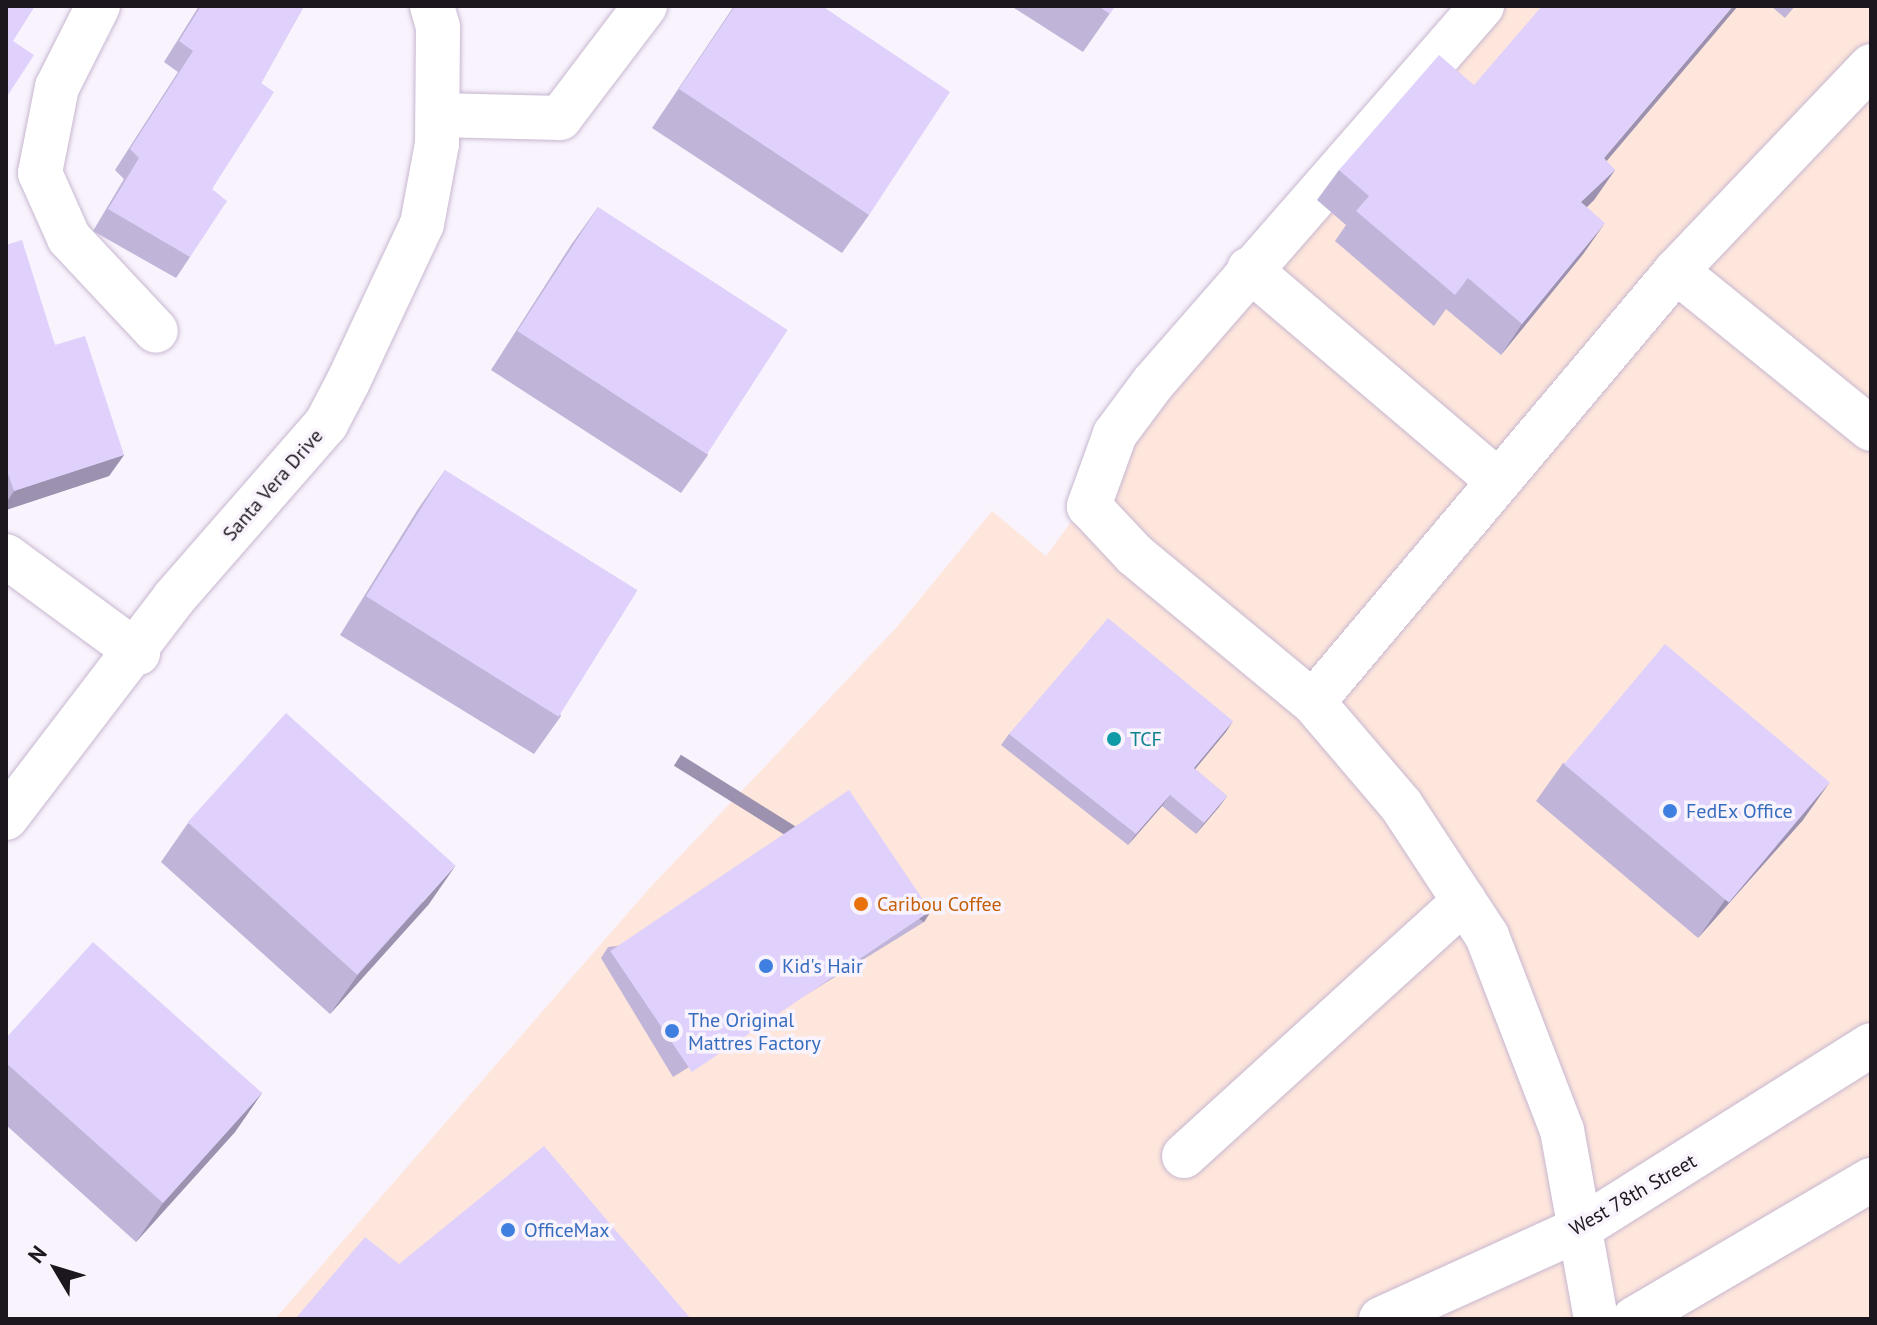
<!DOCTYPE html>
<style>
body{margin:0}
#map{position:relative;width:1877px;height:1325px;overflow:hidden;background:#f9f3fd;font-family:"PT Sans",sans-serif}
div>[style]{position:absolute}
.commercial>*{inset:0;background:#fee6dc}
.roads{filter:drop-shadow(0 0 2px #c7b7d0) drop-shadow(0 0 2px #c7b7d0)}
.minor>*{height:44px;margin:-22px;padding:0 22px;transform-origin:22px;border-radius:22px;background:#fff}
.wall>*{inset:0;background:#c0b4d8}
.shaded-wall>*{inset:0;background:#9c92b0;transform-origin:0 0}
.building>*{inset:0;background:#dfd1fb;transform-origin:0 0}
.dots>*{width:22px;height:22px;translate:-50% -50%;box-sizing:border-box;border:4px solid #f9f3fd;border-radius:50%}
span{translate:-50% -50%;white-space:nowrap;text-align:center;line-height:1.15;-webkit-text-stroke:7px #f9f3fd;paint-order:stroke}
.street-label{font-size:20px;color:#1c161f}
.culture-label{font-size:20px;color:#0d838f}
.left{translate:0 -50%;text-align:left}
.shop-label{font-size:20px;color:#366cbe}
.food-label{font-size:20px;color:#c56008}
.frame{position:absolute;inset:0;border:8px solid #1c161f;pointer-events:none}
.north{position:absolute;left:16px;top:1229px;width:80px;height:80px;-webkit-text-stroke:6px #f9f3fd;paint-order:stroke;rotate:308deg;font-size:22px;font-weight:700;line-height:32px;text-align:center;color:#1c161f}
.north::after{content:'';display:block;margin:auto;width:28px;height:36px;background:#1c161f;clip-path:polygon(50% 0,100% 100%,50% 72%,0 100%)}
</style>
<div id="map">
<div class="commercial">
<i style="clip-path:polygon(1482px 6px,1871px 6px,1871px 1319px,275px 1319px,647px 891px,896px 628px,992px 511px,1046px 556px,1290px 223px)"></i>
</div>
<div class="roads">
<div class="minor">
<i style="left:98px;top:6px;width:91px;rotate:116.8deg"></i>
<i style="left:57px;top:87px;width:88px;rotate:101.2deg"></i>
<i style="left:40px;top:173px;width:71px;rotate:66deg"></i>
<i style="left:69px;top:238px;width:127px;rotate:46.9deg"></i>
<i style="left:1482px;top:6px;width:500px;rotate:131.11deg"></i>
<i style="left:1153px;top:383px;width:64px;rotate:126.7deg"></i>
<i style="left:1115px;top:434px;width:77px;rotate:109.9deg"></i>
<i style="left:1089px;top:506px;width:67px;rotate:46.8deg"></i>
<i style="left:1135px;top:555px;width:231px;rotate:39.6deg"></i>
<i style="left:1313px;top:702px;width:135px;rotate:49.5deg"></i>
<i style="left:1401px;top:805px;width:157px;rotate:56.7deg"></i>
<i style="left:1487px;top:936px;width:208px;rotate:68.9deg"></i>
<i style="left:1562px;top:1130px;width:192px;rotate:79.8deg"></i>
<i style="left:438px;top:115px;width:122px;rotate:1.4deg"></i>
<i style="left:560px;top:118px;width:141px;rotate:-52.8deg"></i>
<i style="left:1249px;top:269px;width:327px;rotate:40.4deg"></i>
<i style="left:1676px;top:271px;width:251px;rotate:39deg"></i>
<i style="left:6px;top:556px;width:164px;rotate:36.3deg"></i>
<i style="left:1313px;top:702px;width:563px;rotate:-49.89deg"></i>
<i style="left:1676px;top:271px;width:283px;rotate:-46.4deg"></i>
<i style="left:6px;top:818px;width:277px;rotate:-52.6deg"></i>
<i style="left:174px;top:598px;width:231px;rotate:-48.9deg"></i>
<i style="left:326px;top:424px;width:47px;rotate:-62.4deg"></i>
<i style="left:348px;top:382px;width:174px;rotate:-64.9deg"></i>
<i style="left:422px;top:224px;width:81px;rotate:-79.4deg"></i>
<i style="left:437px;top:144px;width:117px;rotate:-89.5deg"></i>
<i style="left:438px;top:27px;width:22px;rotate:-106deg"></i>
<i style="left:1184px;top:1156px;width:379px;rotate:-42.3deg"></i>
<i style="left:1381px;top:1319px;width:217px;rotate:-24.4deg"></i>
<i style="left:1579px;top:1229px;width:345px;rotate:-32.2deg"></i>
<i style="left:1634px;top:1319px;width:275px;rotate:-30.4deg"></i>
</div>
</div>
<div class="wall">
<i style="clip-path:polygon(199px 6px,304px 6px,261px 83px,212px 189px,190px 257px,176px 278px,93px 231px,124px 179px,115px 170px,178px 72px,164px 62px)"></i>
<i style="clip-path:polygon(734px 6px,822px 6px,869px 215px,842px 253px,652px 128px)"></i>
<i style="clip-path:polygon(1011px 6px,1115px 6px,1083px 52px)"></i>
<i style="clip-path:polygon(1771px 6px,1795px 6px,1785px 18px)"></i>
<i style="clip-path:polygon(1606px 161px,1615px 170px,1594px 200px,1587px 207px,1584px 253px,1501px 355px,1446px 309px,1434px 326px,1335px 241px,1346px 225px,1317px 200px,1339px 170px)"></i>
<i style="clip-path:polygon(598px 207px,708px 455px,681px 493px,491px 370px,571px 245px)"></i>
<i style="clip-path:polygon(6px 245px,55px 345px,124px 455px,109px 476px,6px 510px)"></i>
<i style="clip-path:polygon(445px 470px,561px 716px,534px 754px,340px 635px,418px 509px)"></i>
<i style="clip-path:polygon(1233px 721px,1195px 769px,1227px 796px,1219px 807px,1196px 834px,1162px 806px,1128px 845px,1001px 745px,1009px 734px)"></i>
<i style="clip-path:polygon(1563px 763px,1803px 820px,1698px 938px,1536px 801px)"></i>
<i style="clip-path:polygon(188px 823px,429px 904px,330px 1014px,161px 862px)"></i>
<i style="clip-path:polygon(931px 911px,924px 922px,673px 1077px,601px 958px,608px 947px)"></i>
<i style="clip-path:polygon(6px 1038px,262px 1093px,235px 1132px,136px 1242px,6px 1125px)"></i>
</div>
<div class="shaded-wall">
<i style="clip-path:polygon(1733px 6px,1738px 6px,1583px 189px,1604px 158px)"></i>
<i style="clip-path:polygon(1615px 170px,1594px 200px,1560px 233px,1581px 202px)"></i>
<i style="clip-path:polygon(1605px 223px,1584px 253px,1501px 355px,1522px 324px)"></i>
<i style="clip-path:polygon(124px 455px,109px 476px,6px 510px,6px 503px,14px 491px)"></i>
<i style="clip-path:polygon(1233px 721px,1226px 732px,1187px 779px,1194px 768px)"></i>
<i style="clip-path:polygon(1830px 782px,1803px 820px,1698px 938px,1725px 900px)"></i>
<i style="clip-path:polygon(1170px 795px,1162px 806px,1128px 845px,1136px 834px)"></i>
<i style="clip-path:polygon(1227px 796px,1219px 807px,1196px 834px,1204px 823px)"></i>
<i style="clip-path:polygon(456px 865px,429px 904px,330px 1014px,357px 976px)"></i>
<i style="left:931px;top:911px;width:13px;height:295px;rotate:122deg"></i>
<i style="clip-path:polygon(262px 1093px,235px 1132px,136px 1242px,163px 1203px)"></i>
</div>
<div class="building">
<i style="clip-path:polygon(6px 6px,35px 6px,13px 41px,34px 55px,6px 98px)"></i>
<i style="clip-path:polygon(201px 6px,304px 6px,261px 83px,274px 92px,212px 189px,227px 201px,190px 257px,108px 209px,139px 158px,130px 149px,193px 51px,179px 41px)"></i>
<i style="clip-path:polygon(735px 6px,822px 6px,950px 92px,869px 215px,679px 89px)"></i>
<i style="clip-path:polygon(1098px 6px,1115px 6px,1110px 14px)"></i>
<i style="clip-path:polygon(1542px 6px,1733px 6px,1604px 158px,1615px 170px,1581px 202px,1605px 223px,1522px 324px,1468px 278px,1455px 295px,1356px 211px,1369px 196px,1339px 170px,1439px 55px,1474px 85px)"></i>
<i style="left:598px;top:207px;width:226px;height:148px;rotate:33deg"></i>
<i style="clip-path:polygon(22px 240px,55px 345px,85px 336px,124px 455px,14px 491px,6px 468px,6px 245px)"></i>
<i style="left:445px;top:470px;width:227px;height:149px;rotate:32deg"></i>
<i style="clip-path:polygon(1108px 618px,1233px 721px,1194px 768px,1227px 796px,1204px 823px,1170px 795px,1136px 834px,1009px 734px)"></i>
<i style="left:1665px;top:644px;width:215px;height:157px;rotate:40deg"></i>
<i style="left:286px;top:713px;width:228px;height:147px;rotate:42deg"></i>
<i style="left:849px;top:790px;width:146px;height:288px;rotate:56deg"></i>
<i style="clip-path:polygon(93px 942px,262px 1093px,163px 1203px,6px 1063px,6px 1038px)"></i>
<i style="clip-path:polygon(544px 1146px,691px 1319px,295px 1319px,365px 1237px,399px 1264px)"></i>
</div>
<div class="dots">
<i style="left:1114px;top:739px;background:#0f9aa8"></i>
<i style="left:1670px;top:811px;background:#3f7fe0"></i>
<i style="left:861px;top:904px;background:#e8710a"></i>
<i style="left:766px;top:966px;background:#3f7fe0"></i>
<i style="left:672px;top:1031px;background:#3f7fe0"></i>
<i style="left:508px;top:1230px;background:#3f7fe0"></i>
</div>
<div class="street-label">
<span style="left:273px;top:485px;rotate:-49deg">Santa Vera Drive</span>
<span style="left:1633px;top:1195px;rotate:-30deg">West 78th Street</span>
</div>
<div class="culture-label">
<span class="left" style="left:1130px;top:739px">TCF</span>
</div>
<div class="shop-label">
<span class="left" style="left:1686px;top:811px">FedEx Office</span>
<span class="left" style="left:782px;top:966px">Kid's Hair</span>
<span class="left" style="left:688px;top:1032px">The Original<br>Mattres Factory</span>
<span class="left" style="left:524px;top:1230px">OfficeMax</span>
</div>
<div class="food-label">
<span class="left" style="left:877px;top:904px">Caribou Coffee</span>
</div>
<div class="frame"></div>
<div class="north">N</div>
</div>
